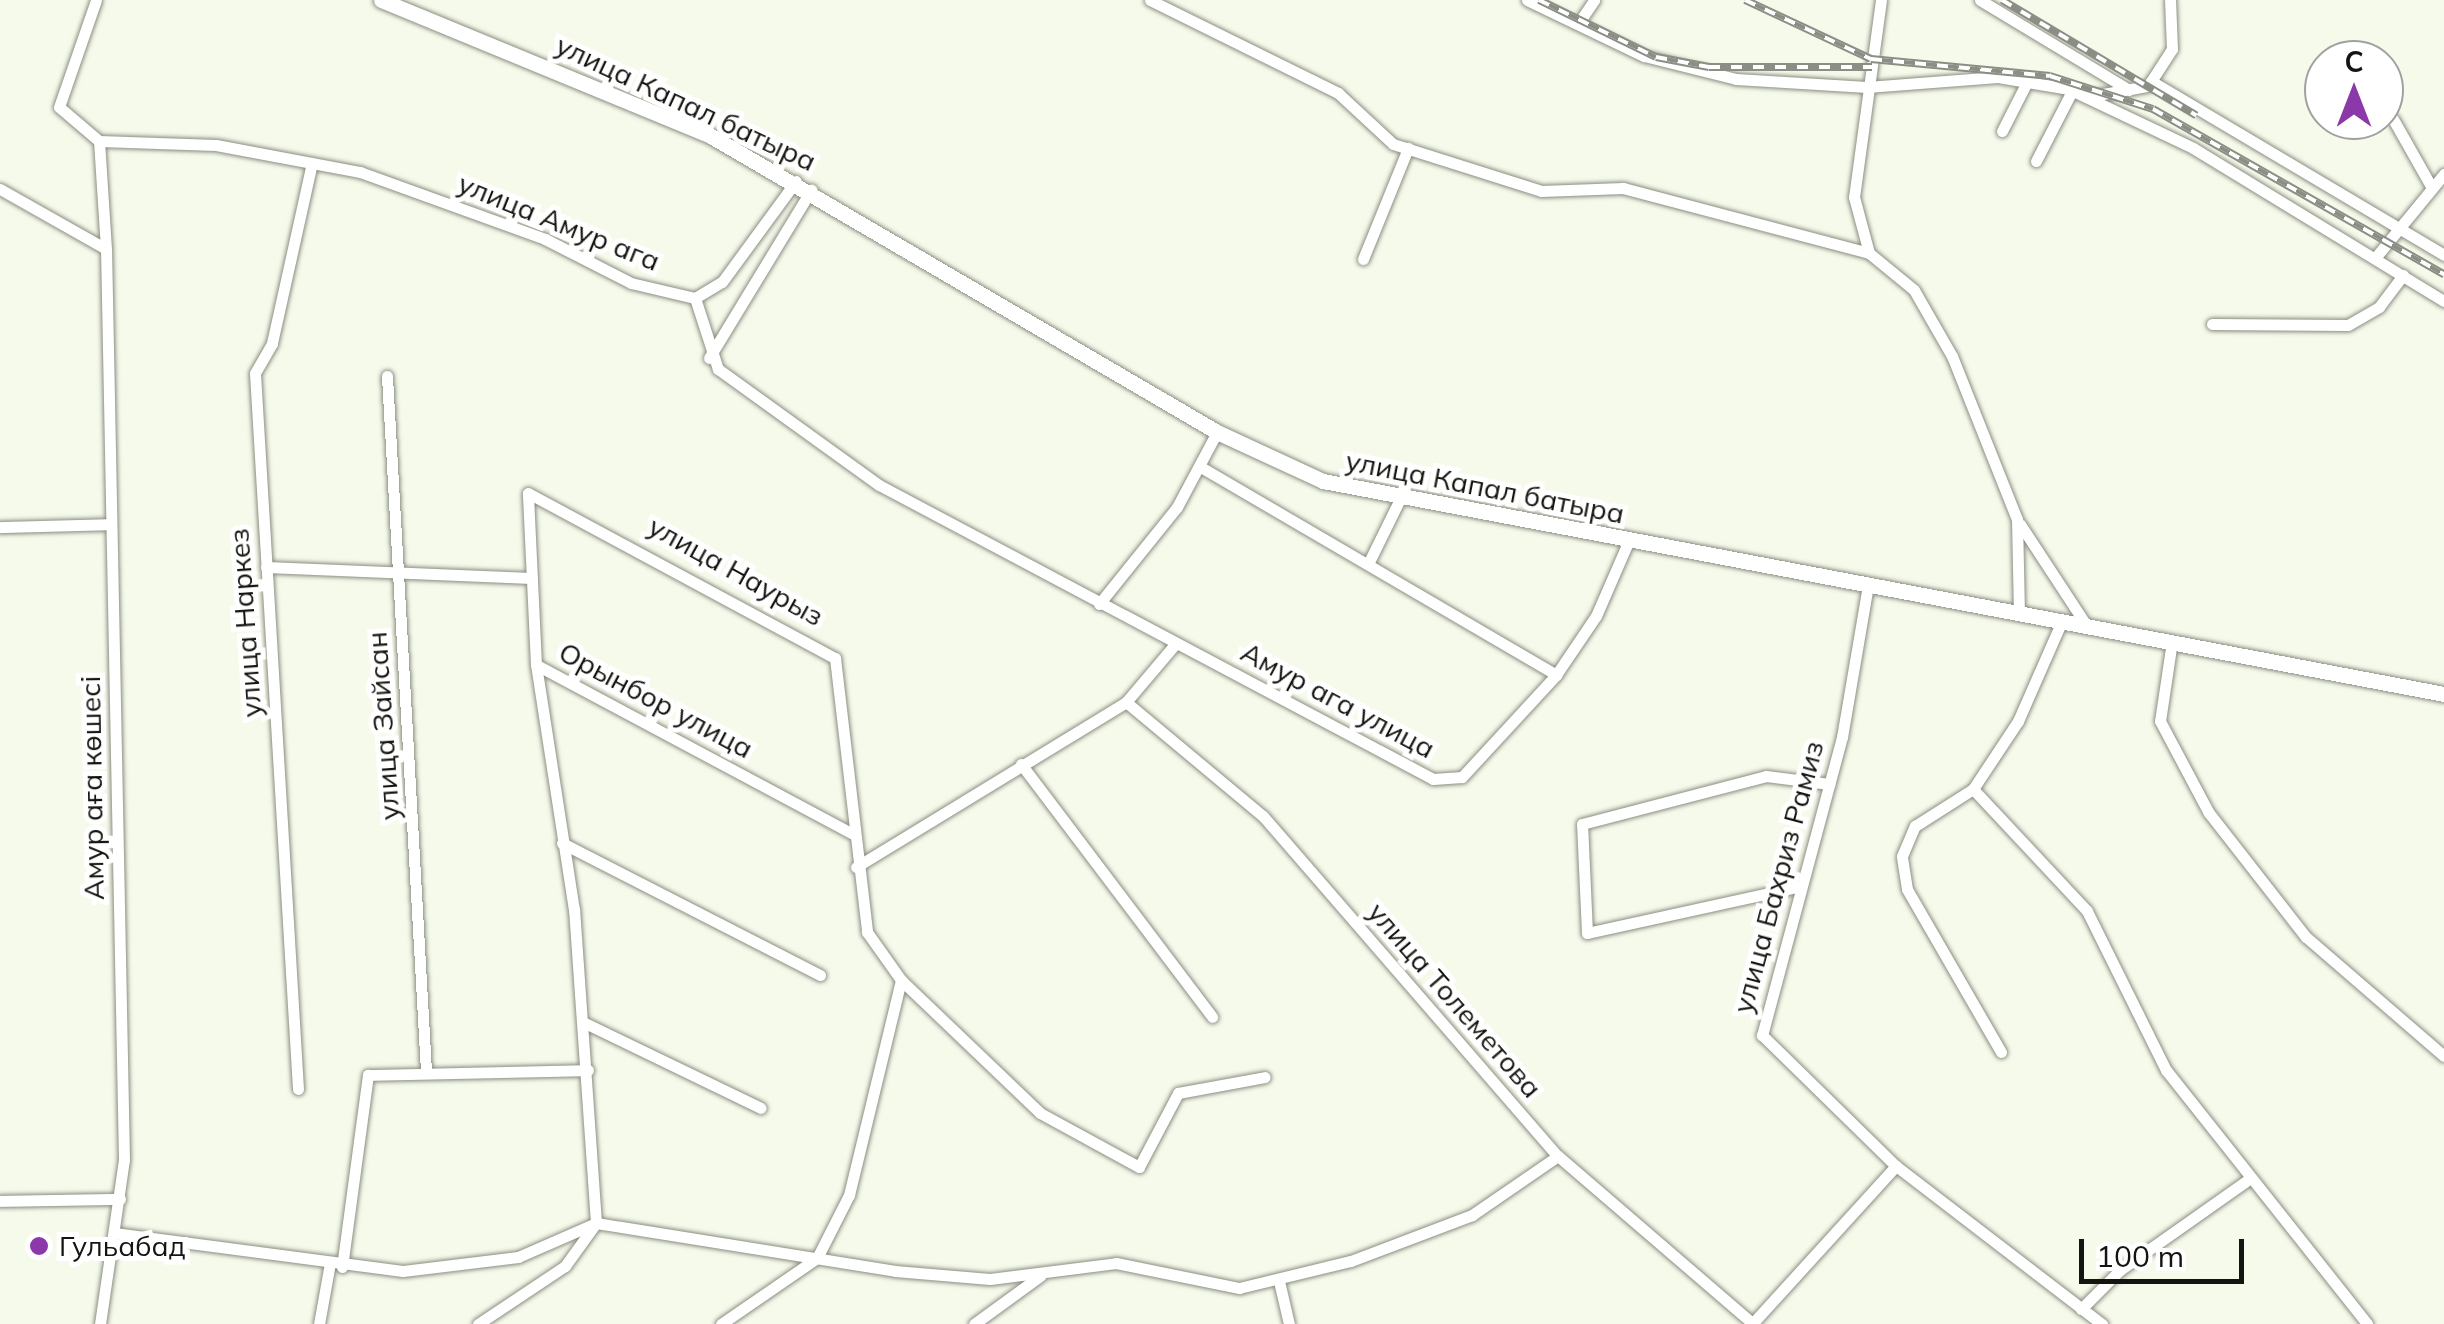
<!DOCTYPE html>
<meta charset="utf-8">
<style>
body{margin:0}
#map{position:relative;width:2444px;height:1324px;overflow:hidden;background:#f5faeb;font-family:Mulish,sans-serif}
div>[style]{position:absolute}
.roads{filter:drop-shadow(0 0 2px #8a8e81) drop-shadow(0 0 2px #8a8e81)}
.minor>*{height:11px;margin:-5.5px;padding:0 5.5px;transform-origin:5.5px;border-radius:5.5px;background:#fff}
.major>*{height:15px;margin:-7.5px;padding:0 7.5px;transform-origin:7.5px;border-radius:7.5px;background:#fff}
.rail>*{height:8px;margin-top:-4px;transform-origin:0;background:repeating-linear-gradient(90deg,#fff 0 11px,#8b8e84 0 22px);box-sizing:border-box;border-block:2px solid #8b8e84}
.dots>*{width:28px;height:28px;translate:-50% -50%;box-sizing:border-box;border:5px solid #fff;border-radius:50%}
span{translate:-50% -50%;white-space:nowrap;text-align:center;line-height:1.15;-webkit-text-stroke:10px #fff;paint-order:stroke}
.street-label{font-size:28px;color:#141510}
.poi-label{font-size:28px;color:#141510}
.left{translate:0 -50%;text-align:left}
.north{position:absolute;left:2304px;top:40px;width:100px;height:100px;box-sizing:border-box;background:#fff;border:2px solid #a1a19f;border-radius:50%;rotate:0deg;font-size:28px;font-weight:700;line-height:40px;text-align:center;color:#141510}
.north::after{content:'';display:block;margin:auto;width:35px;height:45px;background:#8b39a8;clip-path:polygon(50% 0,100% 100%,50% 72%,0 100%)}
.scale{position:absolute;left:2079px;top:1239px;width:165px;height:45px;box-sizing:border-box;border:5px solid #141510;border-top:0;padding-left:12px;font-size:30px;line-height:35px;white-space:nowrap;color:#141510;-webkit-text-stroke:8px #fff;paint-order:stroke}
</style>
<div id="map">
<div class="roads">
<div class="minor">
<i style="left:1150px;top:0;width:210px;rotate:26.3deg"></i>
<i style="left:1338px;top:93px;width:75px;rotate:42.8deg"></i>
<i style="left:1393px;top:144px;width:155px;rotate:17.6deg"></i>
<i style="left:1541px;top:191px;width:82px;rotate:-2.1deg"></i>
<i style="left:1623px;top:188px;width:254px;rotate:14.8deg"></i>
<i style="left:1527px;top:0;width:130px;rotate:25.6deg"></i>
<i style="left:1644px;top:56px;width:95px;rotate:14deg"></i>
<i style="left:1736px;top:79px;width:131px;rotate:3.5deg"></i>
<i style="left:1867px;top:87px;width:131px;rotate:-4.4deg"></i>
<i style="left:1998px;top:77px;width:72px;rotate:9.6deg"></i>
<i style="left:2069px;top:89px;width:137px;rotate:25.4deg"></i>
<i style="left:2193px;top:148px;width:294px;rotate:31.4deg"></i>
<i style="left:1881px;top:0;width:199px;rotate:97.8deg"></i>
<i style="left:1854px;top:197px;width:58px;rotate:75deg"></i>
<i style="left:1869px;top:253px;width:58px;rotate:39.4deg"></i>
<i style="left:1914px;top:290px;width:76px;rotate:60.1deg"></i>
<i style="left:1952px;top:356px;width:175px;rotate:68.3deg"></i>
<i style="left:2017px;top:519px;width:94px;rotate:88.8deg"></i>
<i style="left:1980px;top:0;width:174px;rotate:31.1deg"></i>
<i style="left:1578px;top:24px;width:29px;rotate:-56deg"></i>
<i style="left:2151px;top:81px;width:341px;rotate:30.7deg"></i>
<i style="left:2086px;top:97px;width:63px;rotate:-10.1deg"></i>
<i style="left:2148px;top:86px;width:44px;rotate:-57deg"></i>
<i style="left:2172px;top:49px;width:49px;rotate:-92.3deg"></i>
<i style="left:2393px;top:119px;width:79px;rotate:60.5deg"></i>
<i style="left:2002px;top:131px;width:55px;rotate:-63deg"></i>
<i style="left:99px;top:141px;width:117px;rotate:2deg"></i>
<i style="left:216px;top:145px;width:147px;rotate:10.6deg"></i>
<i style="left:360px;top:172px;width:197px;rotate:19.9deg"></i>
<i style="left:545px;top:239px;width:97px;rotate:27.1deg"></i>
<i style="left:631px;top:283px;width:66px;rotate:13.2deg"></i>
<i style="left:695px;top:298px;width:75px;rotate:72.1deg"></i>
<i style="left:718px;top:369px;width:198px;rotate:35.8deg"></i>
<i style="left:879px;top:485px;width:627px;rotate:27.95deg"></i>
<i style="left:1433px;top:779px;width:29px;rotate:-4deg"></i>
<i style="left:1462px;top:777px;width:139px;rotate:-47.3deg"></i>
<i style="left:2036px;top:161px;width:79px;rotate:-62.8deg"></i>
<i style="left:0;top:189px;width:122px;rotate:29.5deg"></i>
<i style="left:106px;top:249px;width:108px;rotate:-93.7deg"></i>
<i style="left:99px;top:141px;width:52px;rotate:-139.6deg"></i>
<i style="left:59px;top:107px;width:113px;rotate:-70.9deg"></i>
<i style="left:2375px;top:258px;width:109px;rotate:-50.6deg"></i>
<i style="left:1363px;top:259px;width:120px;rotate:-67.9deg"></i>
<i style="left:695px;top:298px;width:31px;rotate:-31deg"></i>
<i style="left:722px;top:282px;width:125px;rotate:-53.8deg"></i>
<i style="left:2212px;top:324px;width:136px;rotate:0.4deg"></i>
<i style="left:2348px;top:325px;width:36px;rotate:-30deg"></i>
<i style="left:2379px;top:307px;width:40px;rotate:-53deg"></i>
<i style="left:709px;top:358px;width:197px;rotate:-58.7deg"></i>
<i style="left:387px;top:376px;width:696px;rotate:86.79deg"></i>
<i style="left:1199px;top:466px;width:414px;rotate:30.3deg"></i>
<i style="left:1556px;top:675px;width:71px;rotate:-55.9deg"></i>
<i style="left:1596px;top:616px;width:83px;rotate:-66.5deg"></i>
<i style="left:2020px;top:524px;width:121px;rotate:56.8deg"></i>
<i style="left:0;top:527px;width:111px;rotate:-1.5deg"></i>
<i style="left:1368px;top:564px;width:70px;rotate:-63.8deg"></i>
<i style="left:266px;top:567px;width:266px;rotate:2.4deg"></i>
<i style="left:1868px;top:585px;width:154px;rotate:99.7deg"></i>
<i style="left:1842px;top:737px;width:309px;rotate:105deg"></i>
<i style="left:1762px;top:1035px;width:187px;rotate:44.4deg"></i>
<i style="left:1896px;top:1166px;width:260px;rotate:37.5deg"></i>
<i style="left:1099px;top:604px;width:124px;rotate:-51.2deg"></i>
<i style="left:1177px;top:507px;width:85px;rotate:-61.9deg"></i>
<i style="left:2172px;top:641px;width:81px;rotate:98.5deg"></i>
<i style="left:2160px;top:721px;width:104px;rotate:62deg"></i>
<i style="left:2209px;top:813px;width:157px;rotate:52deg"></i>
<i style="left:2306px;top:937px;width:182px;rotate:40.8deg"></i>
<i style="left:1126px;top:702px;width:178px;rotate:39.8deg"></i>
<i style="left:1263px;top:816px;width:450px;rotate:49.1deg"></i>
<i style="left:1558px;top:1156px;width:257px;rotate:40.7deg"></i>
<i style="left:1021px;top:764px;width:317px;rotate:52.9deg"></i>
<i style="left:1973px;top:789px;width:167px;rotate:46.9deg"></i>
<i style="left:2087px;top:911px;width:178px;rotate:63.6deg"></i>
<i style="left:2166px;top:1070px;width:324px;rotate:51.6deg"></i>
<i style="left:853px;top:834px;width:359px;rotate:-151.9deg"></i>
<i style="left:536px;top:665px;width:172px;rotate:-92.7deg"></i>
<i style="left:528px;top:493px;width:349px;rotate:28.3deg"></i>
<i style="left:835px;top:658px;width:276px;rotate:83.3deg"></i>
<i style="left:867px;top:932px;width:59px;rotate:54.7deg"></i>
<i style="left:901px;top:980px;width:192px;rotate:43.7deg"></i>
<i style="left:1040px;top:1113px;width:113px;rotate:28.6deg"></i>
<i style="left:1139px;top:1167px;width:84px;rotate:-62.2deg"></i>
<i style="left:1178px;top:1093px;width:88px;rotate:-10.4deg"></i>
<i style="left:562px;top:843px;width:290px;rotate:27.1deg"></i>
<i style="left:856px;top:867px;width:316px;rotate:-31.4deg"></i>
<i style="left:1126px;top:702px;width:77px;rotate:-49.7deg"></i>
<i style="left:1801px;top:886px;width:219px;rotate:167.6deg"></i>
<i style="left:1587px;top:933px;width:109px;rotate:-92.6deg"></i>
<i style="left:1582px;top:824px;width:190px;rotate:-14.6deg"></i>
<i style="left:1766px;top:776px;width:64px;rotate:7.2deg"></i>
<i style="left:585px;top:1023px;width:195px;rotate:25.8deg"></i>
<i style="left:2001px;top:1052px;width:188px;rotate:-120deg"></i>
<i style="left:1907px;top:889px;width:33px;rotate:-99deg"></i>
<i style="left:1902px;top:856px;width:33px;rotate:-67deg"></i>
<i style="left:1915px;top:826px;width:69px;rotate:-32.5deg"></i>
<i style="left:1973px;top:789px;width:82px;rotate:-56.5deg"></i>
<i style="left:2018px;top:721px;width:109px;rotate:-66.3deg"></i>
<i style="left:298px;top:1089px;width:717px;rotate:-93.44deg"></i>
<i style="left:255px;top:373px;width:34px;rotate:-60deg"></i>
<i style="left:272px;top:343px;width:184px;rotate:-77.5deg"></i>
<i style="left:0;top:1201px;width:120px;rotate:-1deg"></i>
<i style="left:114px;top:1233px;width:291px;rotate:7.5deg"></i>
<i style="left:403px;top:1271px;width:116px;rotate:-6.9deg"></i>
<i style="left:518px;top:1257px;width:85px;rotate:-23.6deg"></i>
<i style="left:596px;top:1223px;width:303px;rotate:9.1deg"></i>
<i style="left:895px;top:1271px;width:95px;rotate:4.8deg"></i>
<i style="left:990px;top:1279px;width:127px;rotate:-7.2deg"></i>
<i style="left:1116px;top:1263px;width:126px;rotate:11.5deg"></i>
<i style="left:1239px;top:1288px;width:115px;rotate:-13.6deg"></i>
<i style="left:1351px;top:1261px;width:129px;rotate:-20.8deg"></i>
<i style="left:1472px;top:1215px;width:104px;rotate:-34.5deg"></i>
<i style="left:342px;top:1267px;width:194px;rotate:-82.3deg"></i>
<i style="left:368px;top:1075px;width:220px;rotate:-1.3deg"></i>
<i style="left:1279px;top:1281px;width:44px;rotate:76.9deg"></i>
<i style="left:2081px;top:1309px;width:55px;rotate:-45deg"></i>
<i style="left:2120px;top:1270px;width:158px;rotate:-35.2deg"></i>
<i style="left:100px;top:1324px;width:166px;rotate:-81.7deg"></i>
<i style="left:124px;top:1160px;width:911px;rotate:-91.13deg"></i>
<i style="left:319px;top:1324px;width:62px;rotate:-79.8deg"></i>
<i style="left:478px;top:1324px;width:105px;rotate:-33.7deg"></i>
<i style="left:565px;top:1266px;width:53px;rotate:-54.2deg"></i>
<i style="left:596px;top:1223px;width:314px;rotate:-94deg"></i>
<i style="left:574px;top:910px;width:248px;rotate:-98.8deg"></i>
<i style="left:721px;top:1324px;width:116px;rotate:-34.5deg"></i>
<i style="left:817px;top:1258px;width:71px;rotate:-63.1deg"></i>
<i style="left:849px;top:1195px;width:221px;rotate:-76.4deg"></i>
<i style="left:974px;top:1324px;width:82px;rotate:-36deg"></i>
<i style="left:1752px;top:1324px;width:214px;rotate:-47.7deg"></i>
</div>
<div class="major">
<i style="left:381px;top:0;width:355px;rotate:22.4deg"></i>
<i style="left:709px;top:135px;width:588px;rotate:30.31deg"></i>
<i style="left:1217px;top:432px;width:117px;rotate:24.8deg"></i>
<i style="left:1323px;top:481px;width:1141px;rotate:10.76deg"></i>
</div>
</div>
<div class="rail">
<i style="left:1539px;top:0;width:130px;rotate:26deg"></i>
<i style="left:1656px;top:57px;width:54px;rotate:10.7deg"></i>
<i style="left:1709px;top:67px;width:163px"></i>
<i style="left:1745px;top:0;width:139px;rotate:25.1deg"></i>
<i style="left:1871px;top:59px;width:180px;rotate:5.4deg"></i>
<i style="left:2050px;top:76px;width:108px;rotate:17.8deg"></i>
<i style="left:2153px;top:109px;width:335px;rotate:29.6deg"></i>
<i style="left:2002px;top:0;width:226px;rotate:30.7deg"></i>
</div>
<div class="dots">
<i style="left:39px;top:1246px;background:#8b39a8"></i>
</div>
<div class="street-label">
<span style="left:686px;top:103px;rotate:25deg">улица Капал батыра</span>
<span style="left:559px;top:222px;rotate:22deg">улица Амур ага</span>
<span style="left:1485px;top:487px;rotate:11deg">улица Капал батыра</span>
<span style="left:736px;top:571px;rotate:29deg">улица Наурыз</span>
<span style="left:245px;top:623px;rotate:-94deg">улица Наркез</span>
<span style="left:656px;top:700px;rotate:28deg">Орынбор улица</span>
<span style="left:1338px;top:700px;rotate:28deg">Амур ага улица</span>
<span style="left:383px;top:726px;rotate:-94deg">улица Зайсан</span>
<span style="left:92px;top:788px;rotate:-91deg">Амур аға көшесі</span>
<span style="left:1778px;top:877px;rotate:-75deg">улица Бахриз Рамиз</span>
<span style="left:1455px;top:1000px;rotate:49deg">улица Толеметова</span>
</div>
<div class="poi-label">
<span class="left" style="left:59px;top:1246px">Гульабад</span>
</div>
<div class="north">С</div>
<div class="scale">100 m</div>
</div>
